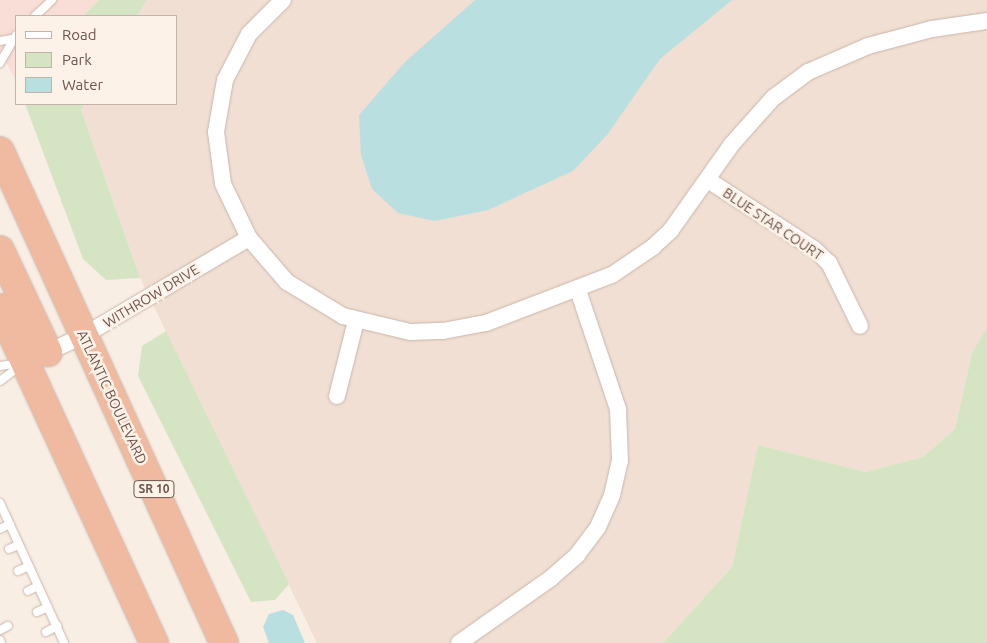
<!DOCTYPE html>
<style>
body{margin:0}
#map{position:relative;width:987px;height:643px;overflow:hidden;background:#f9eee3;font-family:Ubuntu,sans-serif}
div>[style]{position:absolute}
.residential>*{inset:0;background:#f0dfd2}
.commercial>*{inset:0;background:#f9ddd7}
.green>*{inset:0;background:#d5e5c3}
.water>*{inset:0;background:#badfe0}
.roads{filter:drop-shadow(0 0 1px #c9b5ab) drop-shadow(0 0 1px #c9b5ab)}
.service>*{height:8px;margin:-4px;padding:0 4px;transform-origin:4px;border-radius:4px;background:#fff}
.minor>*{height:16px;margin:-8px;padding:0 8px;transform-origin:8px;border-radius:8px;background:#fff}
.trunk>*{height:28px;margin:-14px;padding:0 14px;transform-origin:14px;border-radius:14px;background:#f0baa0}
span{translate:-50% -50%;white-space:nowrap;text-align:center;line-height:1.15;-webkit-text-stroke:5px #fdf2e8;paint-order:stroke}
.shield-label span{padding:1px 4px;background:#fdf2e8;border:1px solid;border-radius:4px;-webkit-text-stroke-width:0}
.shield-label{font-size:12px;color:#6e544c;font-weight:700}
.street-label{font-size:14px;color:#6e544c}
.legend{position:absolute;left:15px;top:15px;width:162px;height:90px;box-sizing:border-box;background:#fdf2e8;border:1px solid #c4b3aa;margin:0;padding:6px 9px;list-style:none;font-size:15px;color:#6e544c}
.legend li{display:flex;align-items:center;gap:10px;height:25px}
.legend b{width:25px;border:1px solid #c4b3aa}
</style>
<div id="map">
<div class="residential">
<i style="clip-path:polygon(147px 0,987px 0,987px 327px,972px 353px,955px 429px,923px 457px,866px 472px,758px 445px,732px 567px,663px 643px,317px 643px,140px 278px,81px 110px,85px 104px,176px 104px,176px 16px,137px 16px)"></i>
</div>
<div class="commercial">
<i style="clip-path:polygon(0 0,99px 0,83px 16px,16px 16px,16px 81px,0 51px)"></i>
</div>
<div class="green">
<i style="clip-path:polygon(99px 0,147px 0,137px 16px,83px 16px)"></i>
<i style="clip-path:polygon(25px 104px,85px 104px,81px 110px,140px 278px,106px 280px,83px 259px)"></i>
<i style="clip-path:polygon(987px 327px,987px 643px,663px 643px,732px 567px,758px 445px,866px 472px,923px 457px,955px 429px,972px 353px)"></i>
<i style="clip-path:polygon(166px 331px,289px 584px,275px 600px,251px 602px,138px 376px,142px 346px)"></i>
</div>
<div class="water">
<i style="clip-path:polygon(475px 0,732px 0,660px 59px,607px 135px,573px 171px,488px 210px,435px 221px,398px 213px,372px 189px,361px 155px,359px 115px,405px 62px)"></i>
<i style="clip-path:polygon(283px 610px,293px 615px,305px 643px,269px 643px,263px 627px,269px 614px)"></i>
</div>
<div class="roads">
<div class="service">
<i style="left:35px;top:16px;width:23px;rotate:-43deg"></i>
<i style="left:0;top:41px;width:11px;rotate:-10deg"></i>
<i style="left:0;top:63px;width:32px;rotate:-60deg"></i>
<i style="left:0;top:366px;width:21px;rotate:-8deg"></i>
<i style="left:0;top:381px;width:26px;rotate:-37deg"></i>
<i style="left:0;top:503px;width:154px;rotate:65.4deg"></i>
<i style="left:0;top:529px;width:11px;rotate:-27deg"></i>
<i style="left:9px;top:549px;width:11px;rotate:-22deg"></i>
<i style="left:18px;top:571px;width:12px;rotate:-24deg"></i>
<i style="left:28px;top:591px;width:11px;rotate:-27deg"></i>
<i style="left:37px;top:612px;width:12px;rotate:-24deg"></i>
<i style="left:0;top:630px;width:9px;rotate:-27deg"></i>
<i style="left:46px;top:632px;width:13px;rotate:-29deg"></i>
<i style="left:0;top:640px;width:3px;rotate:72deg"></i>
</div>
<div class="minor">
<i style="left:283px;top:0;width:48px;rotate:135deg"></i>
<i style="left:249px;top:34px;width:52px;rotate:117.6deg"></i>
<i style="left:225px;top:80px;width:53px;rotate:99.8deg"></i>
<i style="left:216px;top:132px;width:52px;rotate:82.3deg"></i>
<i style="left:223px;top:184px;width:60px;rotate:64.3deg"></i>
<i style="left:249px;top:238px;width:58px;rotate:49.2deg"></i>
<i style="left:287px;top:282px;width:66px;rotate:31.3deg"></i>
<i style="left:343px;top:316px;width:69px;rotate:13.4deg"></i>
<i style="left:410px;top:332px;width:33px;rotate:-2deg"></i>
<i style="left:443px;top:331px;width:44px;rotate:-10.5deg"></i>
<i style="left:486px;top:323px;width:135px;rotate:-20.9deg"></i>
<i style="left:612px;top:275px;width:50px;rotate:-34.3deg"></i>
<i style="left:653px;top:247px;width:25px;rotate:-43deg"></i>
<i style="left:671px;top:230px;width:105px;rotate:-54.7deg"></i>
<i style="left:732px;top:144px;width:62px;rotate:-48.3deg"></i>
<i style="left:773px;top:98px;width:44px;rotate:-36.6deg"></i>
<i style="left:808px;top:72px;width:65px;rotate:-23.4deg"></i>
<i style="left:868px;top:46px;width:66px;rotate:-14.9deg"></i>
<i style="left:932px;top:29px;width:56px;rotate:-8.3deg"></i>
<i style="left:708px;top:180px;width:126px;rotate:33.1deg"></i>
<i style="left:814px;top:249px;width:21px;rotate:43deg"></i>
<i style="left:829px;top:263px;width:70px;rotate:63.8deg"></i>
<i style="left:41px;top:355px;width:46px;rotate:-24.3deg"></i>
<i style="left:83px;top:336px;width:193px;rotate:-30.6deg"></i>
<i style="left:337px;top:396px;width:77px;rotate:-75.8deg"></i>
<i style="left:459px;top:643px;width:113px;rotate:-35.2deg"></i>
<i style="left:551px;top:578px;width:35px;rotate:-41deg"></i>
<i style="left:577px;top:555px;width:35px;rotate:-53deg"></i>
<i style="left:598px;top:527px;width:35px;rotate:-66deg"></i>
<i style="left:612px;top:495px;width:35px;rotate:-77deg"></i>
<i style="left:620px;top:461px;width:52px;rotate:-92.2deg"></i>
<i style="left:618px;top:409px;width:126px;rotate:-108.6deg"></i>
</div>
<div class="trunk">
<i style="left:0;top:151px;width:541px;rotate:65.52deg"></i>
<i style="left:0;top:250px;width:113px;rotate:64.8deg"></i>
<i style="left:0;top:308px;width:369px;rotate:65.3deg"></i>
</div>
</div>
<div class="shield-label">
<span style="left:154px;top:489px">SR 10</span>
</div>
<div class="street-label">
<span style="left:773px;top:224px;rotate:34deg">BLUE STAR COURT</span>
<span style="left:151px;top:296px;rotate:-31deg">WITHROW DRIVE</span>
<span style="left:112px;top:397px;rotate:65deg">ATLANTIC BOULEVARD</span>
</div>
<ul class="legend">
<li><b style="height:6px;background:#fff"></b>Road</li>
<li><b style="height:14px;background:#d5e5c3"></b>Park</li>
<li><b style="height:14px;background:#badfe0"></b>Water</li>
</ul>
</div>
